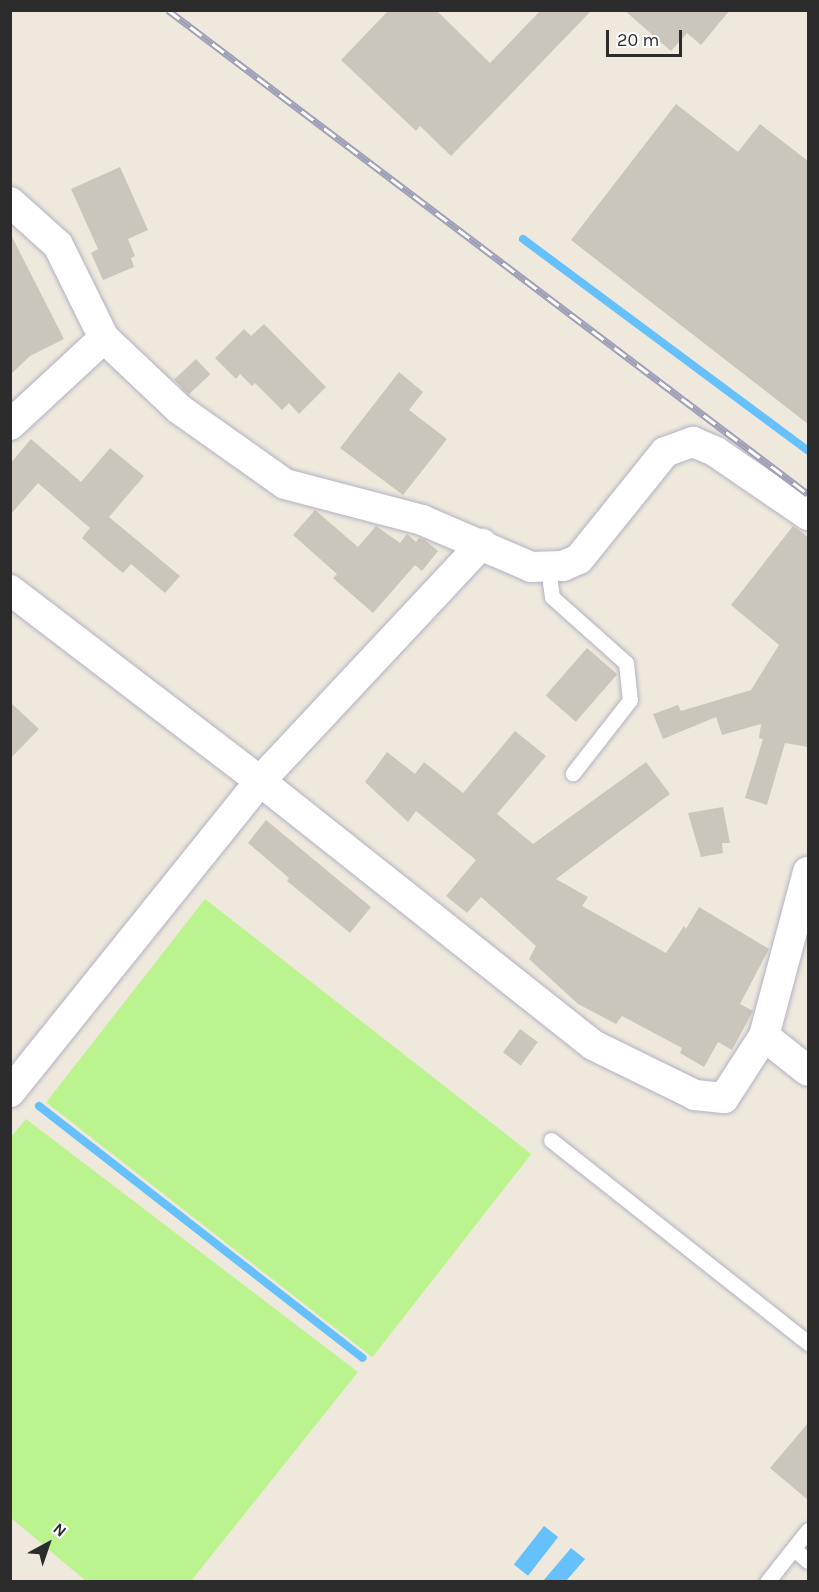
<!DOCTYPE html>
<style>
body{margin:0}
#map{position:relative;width:819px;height:1592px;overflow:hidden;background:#efe9dd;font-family:Karla,sans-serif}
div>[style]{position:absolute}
.pitch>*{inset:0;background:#bbf38e;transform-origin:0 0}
.water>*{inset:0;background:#65c0fb;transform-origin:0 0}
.stream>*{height:8px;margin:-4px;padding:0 4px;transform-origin:4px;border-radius:4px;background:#65c0fb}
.building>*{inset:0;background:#cac6bc;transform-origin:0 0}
.roads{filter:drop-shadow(0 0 2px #b1b2c1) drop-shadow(0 0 2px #b1b2c1)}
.lane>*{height:15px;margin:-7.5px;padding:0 7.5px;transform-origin:7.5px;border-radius:7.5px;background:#fff}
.street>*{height:30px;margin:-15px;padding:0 15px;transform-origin:15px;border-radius:15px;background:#fff}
.rail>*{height:7px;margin-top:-3.5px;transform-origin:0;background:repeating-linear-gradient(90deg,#fff 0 14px,#9f9fb8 0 28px);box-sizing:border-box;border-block:2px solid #9f9fb8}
span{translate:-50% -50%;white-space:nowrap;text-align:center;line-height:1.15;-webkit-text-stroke:4.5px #fff;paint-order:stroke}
.frame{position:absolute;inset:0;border:12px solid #2c2c2c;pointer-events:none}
.north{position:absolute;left:18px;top:1514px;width:60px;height:60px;-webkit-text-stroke:4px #fff;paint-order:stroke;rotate:40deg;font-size:16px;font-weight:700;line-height:24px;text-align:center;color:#2c2c2c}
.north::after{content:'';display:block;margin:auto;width:21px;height:27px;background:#2c2c2c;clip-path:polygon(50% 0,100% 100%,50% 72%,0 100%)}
.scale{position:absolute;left:606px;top:30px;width:76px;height:27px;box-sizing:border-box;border:3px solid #2c2c2c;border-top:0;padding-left:8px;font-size:18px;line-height:21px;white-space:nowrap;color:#2c2c2c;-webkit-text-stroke:4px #fff;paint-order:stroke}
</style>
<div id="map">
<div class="pitch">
<i style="left:205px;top:899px;width:414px;height:258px;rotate:38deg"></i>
<i style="clip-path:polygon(26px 1119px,358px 1372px,191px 1581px,86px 1581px,11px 1518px,10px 1138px)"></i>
</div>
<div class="water">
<i style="left:544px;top:1526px;width:18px;height:49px;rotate:38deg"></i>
<i style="clip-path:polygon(571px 1548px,585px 1559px,566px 1581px,543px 1581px)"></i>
</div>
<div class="stream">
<i style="left:523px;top:239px;width:355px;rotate:36.6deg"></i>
<i style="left:39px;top:1106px;width:410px;rotate:37.9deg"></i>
</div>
<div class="building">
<i style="clip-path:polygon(389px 10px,436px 10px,490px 63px,541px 10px,592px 10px,451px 156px,420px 126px,416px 131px,341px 60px)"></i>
<i style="clip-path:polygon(624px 10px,730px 10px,701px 45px,687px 33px,671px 51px)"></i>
<i style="clip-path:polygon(676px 104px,738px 152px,760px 124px,808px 161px,808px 424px,571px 240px)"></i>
<i style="clip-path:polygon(120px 167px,148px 230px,128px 239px,135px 256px,131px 258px,134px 267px,103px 280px,91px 253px,98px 249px,71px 189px)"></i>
<i style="clip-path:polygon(10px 233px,64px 339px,30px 356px,10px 375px)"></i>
<i style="clip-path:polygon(264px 324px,326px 387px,299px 414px,289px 403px,282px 410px,255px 383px,252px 386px,240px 374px,236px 379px,215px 358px,244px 329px,251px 336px)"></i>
<i style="left:196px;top:359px;width:21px;height:30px;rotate:47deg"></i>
<i style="clip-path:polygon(399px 372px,423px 392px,409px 410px,447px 439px,403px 495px,340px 448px)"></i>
<i style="clip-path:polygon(31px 439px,81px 482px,110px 448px,144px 476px,109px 517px,180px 576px,165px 593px,131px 564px,123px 573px,106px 559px,82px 538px,90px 528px,38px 483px,10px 515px,10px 464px)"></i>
<i style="clip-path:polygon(315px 510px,358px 547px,376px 526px,400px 543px,407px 534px,416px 542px,419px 538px,425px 540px,438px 551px,422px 571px,415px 565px,373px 613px,333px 578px,337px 574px,293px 535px)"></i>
<i style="clip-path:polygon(793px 526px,808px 537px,808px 747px,785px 743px,767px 805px,745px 798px,763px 739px,759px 738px,761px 724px,722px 735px,716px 717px,663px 739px,653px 714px,678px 705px,681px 711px,751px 690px,779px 645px,731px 605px)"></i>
<i style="left:587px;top:648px;width:40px;height:63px;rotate:41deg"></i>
<i style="clip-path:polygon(10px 702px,39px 729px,10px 759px)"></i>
<i style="clip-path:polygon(515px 731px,546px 756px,497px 814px,533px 844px,646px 762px,670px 794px,556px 879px,588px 897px,582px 906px,666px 953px,684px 926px,686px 929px,699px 907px,769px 949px,740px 1004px,753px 1011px,732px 1050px,718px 1042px,704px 1067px,680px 1053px,682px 1048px,622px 1016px,616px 1024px,578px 1004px,529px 959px,536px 946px,481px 897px,467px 913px,446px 896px,476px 860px,416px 811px,408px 822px,365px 782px,387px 752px,415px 774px,424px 762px,463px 793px)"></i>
<i style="clip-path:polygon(723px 807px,730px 843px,722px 843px,723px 853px,701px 857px,688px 813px)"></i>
<i style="clip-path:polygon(266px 820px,371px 907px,350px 933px,287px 881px,289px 878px,248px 843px)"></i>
<i style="left:520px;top:1029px;width:22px;height:29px;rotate:36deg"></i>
<i style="clip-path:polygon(808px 1423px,808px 1500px,770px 1468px)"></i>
</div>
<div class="roads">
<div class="lane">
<i style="left:548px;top:568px;width:29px;rotate:82deg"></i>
<i style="left:552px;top:597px;width:99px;rotate:41.7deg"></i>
<i style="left:626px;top:663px;width:37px;rotate:84deg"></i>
<i style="left:630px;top:700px;width:93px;rotate:128deg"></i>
<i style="left:551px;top:1140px;width:328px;rotate:38.3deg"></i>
<i style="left:794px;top:1549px;width:18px;rotate:41deg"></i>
<i style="left:767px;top:1582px;width:66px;rotate:-51.7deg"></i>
</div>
<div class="street">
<i style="left:10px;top:202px;width:64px;rotate:41.9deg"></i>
<i style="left:58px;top:245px;width:104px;rotate:63.7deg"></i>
<i style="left:104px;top:338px;width:103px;rotate:43.4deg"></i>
<i style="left:179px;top:409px;width:130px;rotate:35.3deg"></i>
<i style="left:285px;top:484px;width:142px;rotate:14.7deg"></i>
<i style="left:422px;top:520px;width:119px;rotate:23.3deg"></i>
<i style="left:531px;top:567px;width:32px;rotate:-2deg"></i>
<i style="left:563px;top:566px;width:17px;rotate:-24deg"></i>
<i style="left:579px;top:559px;width:137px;rotate:-51.2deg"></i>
<i style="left:665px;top:452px;width:30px;rotate:-20deg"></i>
<i style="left:693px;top:442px;width:25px;rotate:23deg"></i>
<i style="left:716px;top:452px;width:112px;rotate:34.4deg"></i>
<i style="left:10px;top:425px;width:128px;rotate:-42.8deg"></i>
<i style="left:10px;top:590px;width:315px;rotate:37.4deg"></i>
<i style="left:260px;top:781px;width:425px;rotate:38.4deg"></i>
<i style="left:593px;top:1045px;width:114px;rotate:26.1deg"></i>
<i style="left:695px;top:1095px;width:29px;rotate:6deg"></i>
<i style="left:724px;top:1098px;width:74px;rotate:-57.2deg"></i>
<i style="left:764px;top:1036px;width:170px;rotate:-75deg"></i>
<i style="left:764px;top:1036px;width:56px;rotate:38.5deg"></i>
<i style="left:10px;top:1092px;width:399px;rotate:-51.2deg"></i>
<i style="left:260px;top:781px;width:325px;rotate:-46.9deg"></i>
</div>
</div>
<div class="rail">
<i style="left:168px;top:10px;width:802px;rotate:37.1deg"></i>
</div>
<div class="frame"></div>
<div class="north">N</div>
<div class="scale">20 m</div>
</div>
